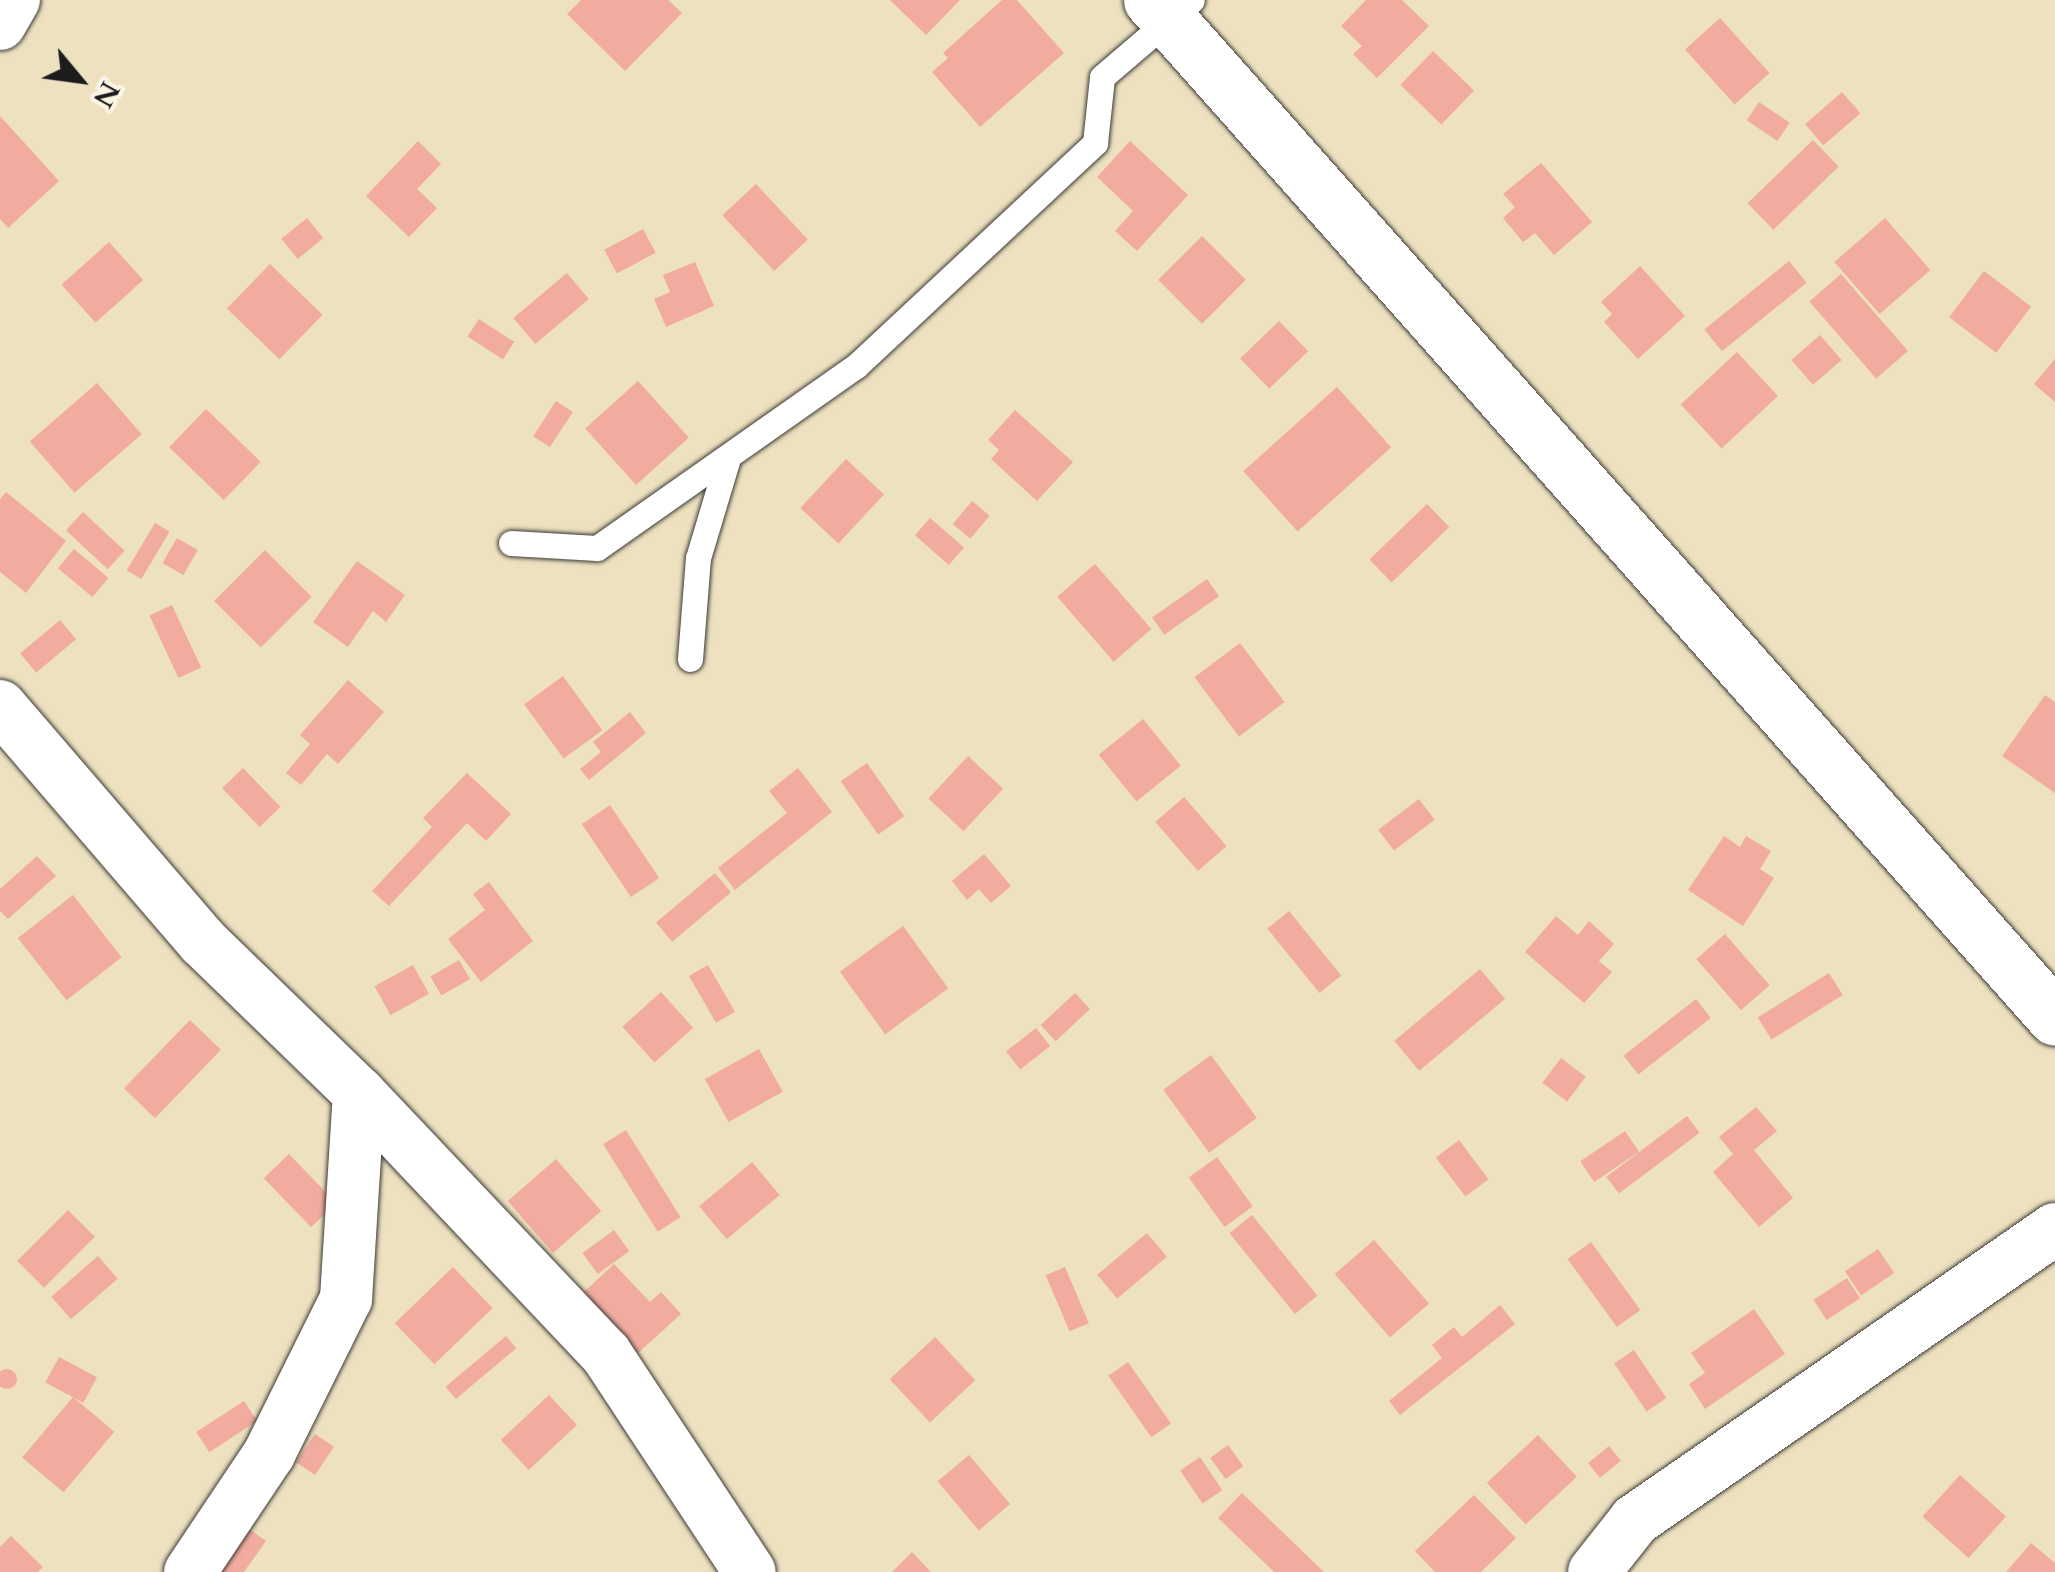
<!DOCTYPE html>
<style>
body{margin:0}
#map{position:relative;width:2055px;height:1572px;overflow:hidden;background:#ede1c0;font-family:Cardo,serif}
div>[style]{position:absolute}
.building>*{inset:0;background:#f1ac9f;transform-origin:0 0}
.round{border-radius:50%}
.roads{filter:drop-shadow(0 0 2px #3b3a35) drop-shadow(0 0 2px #3b3a35)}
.service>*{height:25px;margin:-12.5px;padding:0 12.5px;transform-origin:12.5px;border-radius:12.5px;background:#fff}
.minor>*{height:52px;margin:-26px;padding:0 26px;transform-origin:26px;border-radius:26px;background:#fff}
.primary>*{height:55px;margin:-27.5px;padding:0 27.5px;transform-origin:27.5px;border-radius:27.5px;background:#fff}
span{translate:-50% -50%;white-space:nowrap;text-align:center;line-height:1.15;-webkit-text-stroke:8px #fcf5e5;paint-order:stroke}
.north{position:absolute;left:30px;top:30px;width:100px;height:100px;-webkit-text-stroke:8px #fcf5e5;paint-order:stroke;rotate:119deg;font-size:28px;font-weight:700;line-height:40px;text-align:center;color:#1c1c1c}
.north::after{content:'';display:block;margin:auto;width:35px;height:45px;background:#1c1c1c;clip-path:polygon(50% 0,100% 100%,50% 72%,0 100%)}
</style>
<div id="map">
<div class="building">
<i style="clip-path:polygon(581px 0,668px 0,682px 13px,625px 71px,567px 14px)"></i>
<i style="clip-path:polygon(890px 0,960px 0,926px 35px)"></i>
<i style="clip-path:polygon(1002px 0,1017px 0,1064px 53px,980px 127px,932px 72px,948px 58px,943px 53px)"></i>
<i style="clip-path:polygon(1366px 0,1402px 0,1429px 26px,1377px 78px,1353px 54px,1362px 46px,1341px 26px)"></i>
<i style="left:1720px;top:18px;width:74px;height:47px;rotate:48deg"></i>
<i style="left:1433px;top:51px;width:57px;height:47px;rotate:44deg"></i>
<i style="left:1842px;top:92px;width:28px;height:49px;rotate:49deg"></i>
<i style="left:1759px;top:102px;width:37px;height:22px;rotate:34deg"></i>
<i style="clip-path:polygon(0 116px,59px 181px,8px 228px,0 219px)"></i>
<i style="left:1813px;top:140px;width:37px;height:91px;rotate:46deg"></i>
<i style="clip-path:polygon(418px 141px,441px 164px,417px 189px,437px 208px,409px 237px,366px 196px)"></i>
<i style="clip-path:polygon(1130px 141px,1188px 195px,1137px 251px,1115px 231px,1133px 211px,1097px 177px)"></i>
<i style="clip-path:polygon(1541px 163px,1592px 222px,1554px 255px,1535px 233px,1523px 242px,1503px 218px,1515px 207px,1503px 194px)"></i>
<i style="left:756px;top:184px;width:76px;height:46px;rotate:47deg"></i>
<i style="left:307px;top:218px;width:26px;height:33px;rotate:51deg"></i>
<i style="left:1885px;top:218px;width:69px;height:67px;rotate:49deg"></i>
<i style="left:643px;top:229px;width:27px;height:44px;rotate:62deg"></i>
<i style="left:1202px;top:236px;width:62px;height:62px;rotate:45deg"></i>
<i style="left:109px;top:242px;width:51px;height:64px;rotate:48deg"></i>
<i style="left:1789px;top:261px;width:28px;height:109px;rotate:51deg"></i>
<i style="clip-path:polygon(695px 262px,714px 306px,666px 327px,654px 299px,670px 292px,663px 275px)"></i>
<i style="left:270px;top:264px;width:73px;height:62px;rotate:44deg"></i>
<i style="clip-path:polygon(1640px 266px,1685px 316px,1638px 359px,1604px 322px,1612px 314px,1601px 302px)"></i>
<i style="left:1984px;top:271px;width:59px;height:58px;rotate:37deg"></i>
<i style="left:567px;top:273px;width:34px;height:70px;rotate:50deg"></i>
<i style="left:1841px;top:274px;width:102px;height:42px;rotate:49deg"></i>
<i style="left:479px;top:319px;width:42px;height:21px;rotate:33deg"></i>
<i style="left:1279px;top:321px;width:42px;height:54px;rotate:46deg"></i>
<i style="left:1820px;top:335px;width:33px;height:38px;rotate:49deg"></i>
<i style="left:1737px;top:352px;width:60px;height:77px;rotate:47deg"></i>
<i style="clip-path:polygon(2055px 359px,2055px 402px,2034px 384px)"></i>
<i style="left:638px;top:381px;width:76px;height:71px;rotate:48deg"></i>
<i style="left:97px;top:383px;width:68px;height:89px;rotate:49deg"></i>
<i style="left:1337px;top:387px;width:81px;height:126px;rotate:48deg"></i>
<i style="left:556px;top:401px;width:20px;height:42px;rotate:33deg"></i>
<i style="left:206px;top:409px;width:76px;height:53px;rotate:44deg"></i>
<i style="clip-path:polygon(1015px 410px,1073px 462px,1037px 501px,991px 459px,999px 450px,988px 440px)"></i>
<i style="left:846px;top:459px;width:52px;height:67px;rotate:43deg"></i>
<i style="clip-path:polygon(6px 492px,66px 541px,26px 593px,0 572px,0 499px)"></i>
<i style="left:972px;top:501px;width:23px;height:30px;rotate:40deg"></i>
<i style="left:1427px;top:504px;width:32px;height:80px;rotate:46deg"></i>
<i style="left:83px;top:512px;width:57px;height:25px;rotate:43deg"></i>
<i style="left:930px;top:518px;width:45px;height:23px;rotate:41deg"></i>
<i style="left:155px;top:523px;width:17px;height:55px;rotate:31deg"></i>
<i style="left:177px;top:538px;width:24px;height:29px;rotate:30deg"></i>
<i style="left:74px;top:549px;width:45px;height:25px;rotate:40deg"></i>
<i style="left:265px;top:550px;width:66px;height:72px;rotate:45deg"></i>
<i style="clip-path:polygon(357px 561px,405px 595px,386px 622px,373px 611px,348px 647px,313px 622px)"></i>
<i style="left:1095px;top:564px;width:86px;height:50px;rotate:49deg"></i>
<i style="left:1207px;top:579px;width:21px;height:67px;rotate:55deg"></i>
<i style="left:172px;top:605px;width:69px;height:25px;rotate:65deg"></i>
<i style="left:60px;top:620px;width:25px;height:52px;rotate:50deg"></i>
<i style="left:1240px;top:643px;width:74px;height:57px;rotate:53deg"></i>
<i style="left:563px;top:676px;width:67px;height:48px;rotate:54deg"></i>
<i style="clip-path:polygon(348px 680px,384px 712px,338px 764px,327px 754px,301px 785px,286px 773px,310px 744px,300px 735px)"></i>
<i style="clip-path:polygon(2045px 695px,2055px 702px,2055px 793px,2002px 756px)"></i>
<i style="clip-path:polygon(630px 712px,646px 733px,589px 780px,580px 769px,601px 752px,593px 742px)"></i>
<i style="left:1143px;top:719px;width:60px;height:57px;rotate:51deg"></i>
<i style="left:968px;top:756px;width:48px;height:58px;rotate:43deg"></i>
<i style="left:867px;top:763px;width:65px;height:32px;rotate:55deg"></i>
<i style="left:243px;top:768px;width:54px;height:29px;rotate:46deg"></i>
<i style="clip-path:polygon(798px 768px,832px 812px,735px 890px,718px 868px,787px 813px,769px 791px)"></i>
<i style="clip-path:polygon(467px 773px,511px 814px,486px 841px,467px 823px,389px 906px,372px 891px,432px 827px,423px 818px)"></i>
<i style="left:1184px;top:797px;width:65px;height:38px;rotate:49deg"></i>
<i style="left:1419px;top:799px;width:26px;height:51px;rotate:53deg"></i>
<i style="left:610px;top:805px;width:88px;height:34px;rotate:56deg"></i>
<i style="clip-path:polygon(1724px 836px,1740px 847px,1746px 836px,1771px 851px,1760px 869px,1774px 878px,1743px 926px,1688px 890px)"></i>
<i style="clip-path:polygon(984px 854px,1011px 886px,991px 903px,979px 889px,967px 900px,952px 881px)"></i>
<i style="clip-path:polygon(37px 856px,56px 876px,8px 919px,0 911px,0 889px)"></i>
<i style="left:715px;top:873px;width:25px;height:77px;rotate:50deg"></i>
<i style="clip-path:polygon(489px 882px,533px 941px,481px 982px,448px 939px,485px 910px,473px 894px)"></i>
<i style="left:73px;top:895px;width:79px;height:70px;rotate:52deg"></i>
<i style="left:1289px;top:911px;width:83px;height:28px;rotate:51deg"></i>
<i style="clip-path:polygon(1556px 916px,1578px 935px,1589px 921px,1614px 944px,1599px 961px,1612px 972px,1584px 1003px,1525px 952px)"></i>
<i style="left:903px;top:926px;width:77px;height:78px;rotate:54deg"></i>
<i style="left:1725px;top:934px;width:68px;height:38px;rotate:49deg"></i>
<i style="left:459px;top:960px;width:22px;height:33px;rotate:60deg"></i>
<i style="left:413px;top:965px;width:33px;height:44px;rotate:61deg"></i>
<i style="left:708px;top:965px;width:54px;height:22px;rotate:60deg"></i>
<i style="left:1480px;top:969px;width:39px;height:112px;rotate:50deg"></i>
<i style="left:1829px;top:973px;width:26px;height:84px;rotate:58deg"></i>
<i style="left:661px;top:992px;width:48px;height:52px;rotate:48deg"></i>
<i style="left:1075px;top:993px;width:22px;height:47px;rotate:47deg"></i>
<i style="left:1696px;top:999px;width:24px;height:92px;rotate:52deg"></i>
<i style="left:190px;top:1020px;width:43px;height:95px;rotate:44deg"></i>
<i style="left:1036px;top:1028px;width:23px;height:38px;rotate:52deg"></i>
<i style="left:759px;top:1049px;width:49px;height:62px;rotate:61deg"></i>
<i style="left:1211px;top:1055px;width:78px;height:59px;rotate:54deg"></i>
<i style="left:1561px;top:1058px;width:31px;height:31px;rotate:37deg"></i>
<i style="clip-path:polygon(1756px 1107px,1777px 1131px,1754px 1150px,1793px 1198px,1759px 1227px,1713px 1172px,1733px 1154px,1719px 1137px)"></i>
<i style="left:1687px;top:1116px;width:21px;height:101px;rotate:53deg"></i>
<i style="left:626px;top:1130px;width:103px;height:27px;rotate:58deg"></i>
<i style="left:1625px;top:1131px;width:25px;height:54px;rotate:56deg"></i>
<i style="left:1459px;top:1140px;width:49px;height:29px;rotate:53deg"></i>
<i style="left:289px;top:1154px;width:68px;height:35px;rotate:46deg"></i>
<i style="left:1217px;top:1157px;width:61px;height:35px;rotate:54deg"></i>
<i style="left:556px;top:1159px;width:69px;height:64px;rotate:49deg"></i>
<i style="left:752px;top:1162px;width:43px;height:69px;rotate:50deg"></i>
<i style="left:68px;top:1210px;width:38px;height:72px;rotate:45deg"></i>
<i style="left:1252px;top:1215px;width:104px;height:29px;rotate:51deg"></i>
<i style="left:614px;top:1230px;width:26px;height:39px;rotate:54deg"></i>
<i style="left:1147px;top:1233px;width:31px;height:65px;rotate:50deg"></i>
<i style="left:1374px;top:1240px;width:84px;height:52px;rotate:49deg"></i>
<i style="left:1591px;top:1242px;width:84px;height:29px;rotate:54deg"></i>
<i style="left:1878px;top:1249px;width:29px;height:40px;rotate:56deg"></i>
<i style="left:98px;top:1256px;width:30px;height:62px;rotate:49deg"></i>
<i style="clip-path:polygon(614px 1264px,650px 1302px,661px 1292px,681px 1314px,638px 1353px,582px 1294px)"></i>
<i style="left:453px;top:1267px;width:57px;height:81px;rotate:46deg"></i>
<i style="left:1065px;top:1267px;width:61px;height:21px;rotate:67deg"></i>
<i style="left:1847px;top:1278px;width:24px;height:40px;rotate:57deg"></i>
<i style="clip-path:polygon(1500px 1305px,1515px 1324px,1400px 1415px,1389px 1401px,1442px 1358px,1432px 1345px,1454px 1327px,1462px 1337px)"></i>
<i style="clip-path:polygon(1754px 1309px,1785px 1354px,1705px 1409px,1689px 1384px,1705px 1373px,1691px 1353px)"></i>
<i style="left:506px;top:1336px;width:16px;height:79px;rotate:50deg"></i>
<i style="left:935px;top:1337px;width:59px;height:62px;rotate:47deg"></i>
<i style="left:1634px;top:1350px;width:58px;height:24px;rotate:56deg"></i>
<i style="left:59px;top:1357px;width:43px;height:29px;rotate:28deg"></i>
<i style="left:1128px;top:1362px;width:75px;height:24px;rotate:55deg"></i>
<i class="round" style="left:-3px;top:1369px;width:20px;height:20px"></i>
<i style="left:549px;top:1395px;width:41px;height:66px;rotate:47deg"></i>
<i style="left:73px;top:1397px;width:54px;height:79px;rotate:40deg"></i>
<i style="left:244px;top:1401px;width:24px;height:57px;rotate:57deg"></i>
<i style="left:315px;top:1434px;width:23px;height:34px;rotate:34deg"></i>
<i style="left:1538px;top:1435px;width:57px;height:70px;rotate:47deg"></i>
<i style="left:1228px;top:1445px;width:26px;height:22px;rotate:54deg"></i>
<i style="left:1609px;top:1446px;width:19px;height:27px;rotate:51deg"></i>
<i style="left:969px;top:1455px;width:64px;height:41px;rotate:50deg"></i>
<i style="left:1200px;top:1457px;width:40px;height:24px;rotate:56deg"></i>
<i style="left:1960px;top:1475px;width:62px;height:56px;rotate:42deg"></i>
<i style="clip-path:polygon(1242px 1493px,1324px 1572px,1274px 1572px,1218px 1518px)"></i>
<i style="clip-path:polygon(1474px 1495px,1516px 1538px,1481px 1572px,1435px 1572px,1415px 1551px)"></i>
<i style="clip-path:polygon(245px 1526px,266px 1541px,244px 1572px,213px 1572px)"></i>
<i style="clip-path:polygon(11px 1536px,43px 1567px,38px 1572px,0 1572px,0 1547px)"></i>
<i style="clip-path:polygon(2031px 1543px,2055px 1563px,2055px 1572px,2006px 1572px)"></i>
<i style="clip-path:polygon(912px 1552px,931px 1572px,892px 1572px)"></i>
</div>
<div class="roads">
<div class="service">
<i style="left:511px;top:543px;width:86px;rotate:3.3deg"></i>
<i style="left:597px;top:548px;width:317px;rotate:-35.1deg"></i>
<i style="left:856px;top:366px;width:327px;rotate:-43deg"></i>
<i style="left:1095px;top:143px;width:66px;rotate:-83.9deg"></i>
<i style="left:1102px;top:77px;width:118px;rotate:-40.5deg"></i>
<i style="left:690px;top:659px;width:101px;rotate:-85.5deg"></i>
<i style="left:698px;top:558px;width:104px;rotate:-73.3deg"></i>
</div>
<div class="minor">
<i style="left:0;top:24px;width:28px;rotate:-60deg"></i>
<i style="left:0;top:706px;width:311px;rotate:49.3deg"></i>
<i style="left:203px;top:942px;width:217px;rotate:44.1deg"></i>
<i style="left:359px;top:1093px;width:359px;rotate:46.6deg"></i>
<i style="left:606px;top:1354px;width:261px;rotate:56.6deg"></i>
<i style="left:190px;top:1572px;width:142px;rotate:-56.2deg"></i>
<i style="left:269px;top:1454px;width:173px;rotate:-63.6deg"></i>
<i style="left:346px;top:1299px;width:206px;rotate:-86.4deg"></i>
<i style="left:1594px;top:1572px;width:66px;rotate:-51.7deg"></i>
<i style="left:1635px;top:1520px;width:511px;rotate:-34.72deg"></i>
</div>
<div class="primary">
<i style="left:1151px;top:0;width:1361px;rotate:48.39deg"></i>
</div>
</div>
<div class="north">N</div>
</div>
